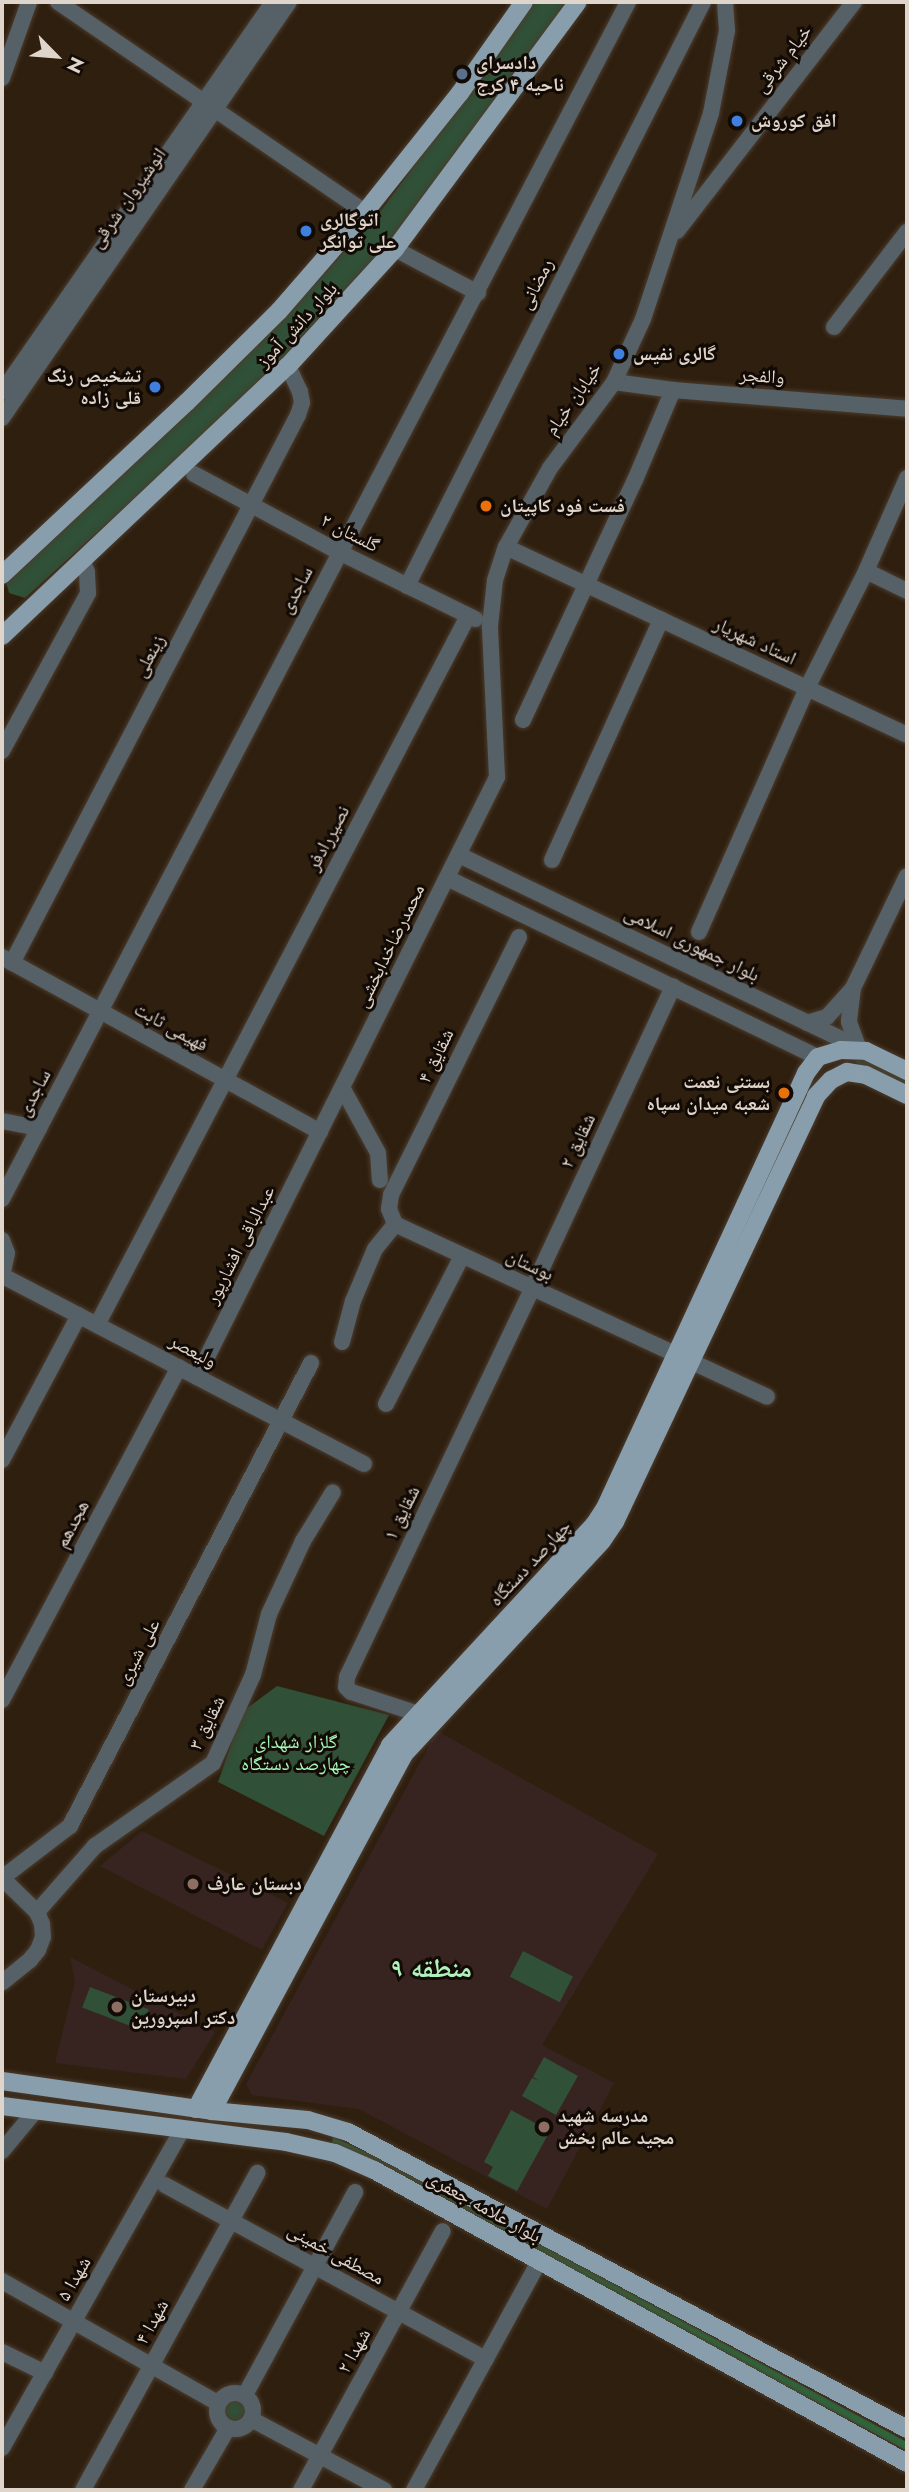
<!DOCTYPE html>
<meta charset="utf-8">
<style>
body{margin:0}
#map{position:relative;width:909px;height:2492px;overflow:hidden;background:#2f1f0f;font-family:Jost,"Noto Naskh Arabic",sans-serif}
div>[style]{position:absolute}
.education>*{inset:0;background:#372421}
.green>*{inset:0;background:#305037;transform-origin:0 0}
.round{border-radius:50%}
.forest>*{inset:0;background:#2d693e}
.roads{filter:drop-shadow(0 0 2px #4b3c2d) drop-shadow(0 0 2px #4b3c2d)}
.minor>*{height:16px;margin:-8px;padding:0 8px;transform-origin:8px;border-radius:8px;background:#566067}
.minor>.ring{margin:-8px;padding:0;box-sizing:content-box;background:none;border:16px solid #566067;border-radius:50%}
.major>*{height:18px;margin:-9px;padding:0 9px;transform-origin:9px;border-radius:9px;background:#899eac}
.dots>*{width:19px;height:19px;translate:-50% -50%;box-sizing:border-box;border:4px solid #120a05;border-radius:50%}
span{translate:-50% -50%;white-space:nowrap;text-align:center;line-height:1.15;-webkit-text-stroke:6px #120a05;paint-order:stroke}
.street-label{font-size:19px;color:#e0d5cb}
.poi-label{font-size:19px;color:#e0d5cb;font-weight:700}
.left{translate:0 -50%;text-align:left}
.right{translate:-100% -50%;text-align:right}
.park-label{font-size:19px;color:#a4fab7}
.district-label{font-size:26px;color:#aef1bc;font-weight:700}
.frame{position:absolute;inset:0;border:4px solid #e0d5cb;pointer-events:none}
.north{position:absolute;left:21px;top:21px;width:70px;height:70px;-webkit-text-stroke:5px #120a05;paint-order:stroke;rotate:115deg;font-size:19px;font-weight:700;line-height:28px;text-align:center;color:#e0d5cb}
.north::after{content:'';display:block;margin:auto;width:24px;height:32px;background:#e0d5cb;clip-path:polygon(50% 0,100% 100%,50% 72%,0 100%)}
</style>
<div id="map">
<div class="education">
<i style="clip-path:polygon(437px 1731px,658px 1854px,542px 2045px,614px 2083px,547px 2209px,359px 2109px,252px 2095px,246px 2084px)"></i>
<i style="clip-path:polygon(142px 1831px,288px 1903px,262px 1950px,100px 1866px)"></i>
<i style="clip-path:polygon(70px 1957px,215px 2032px,186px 2079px,55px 2063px,75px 1982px)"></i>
</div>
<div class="green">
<i style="clip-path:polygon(535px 2px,567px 2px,389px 243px,268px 377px,25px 598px,9px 593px,6px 582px,287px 315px,383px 208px)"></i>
<i style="clip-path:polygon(848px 1054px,907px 1075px,907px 1089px,860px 1066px)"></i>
<i style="clip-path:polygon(277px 1686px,389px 1715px,324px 1836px,218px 1782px,243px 1711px)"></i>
<i style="left:523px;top:1951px;width:56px;height:29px;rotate:27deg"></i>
<i style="left:90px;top:1987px;width:63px;height:22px;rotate:21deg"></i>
<i style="clip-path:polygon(544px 2057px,578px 2076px,556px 2115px,522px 2096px,532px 2078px,539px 2081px,533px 2077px)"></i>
<i style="clip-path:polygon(511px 2110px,550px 2131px,517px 2191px,488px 2176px,493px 2167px,484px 2162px)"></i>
<i class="round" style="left:218px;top:2394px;width:34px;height:34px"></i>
</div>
<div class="forest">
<i style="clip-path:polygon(333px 2137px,388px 2162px,907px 2442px,907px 2451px,332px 2143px)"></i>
</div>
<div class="roads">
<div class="minor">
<i style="left:58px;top:2px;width:372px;rotate:34.4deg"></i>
<i style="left:2px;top:78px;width:81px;rotate:-70.4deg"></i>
<i style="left:677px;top:231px;width:289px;rotate:-52.3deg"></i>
<i style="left:395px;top:249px;width:94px;rotate:27.9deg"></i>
<i style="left:834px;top:327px;width:120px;rotate:-52.5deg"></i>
<i style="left:614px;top:382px;width:60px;rotate:7.7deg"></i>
<i style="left:673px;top:390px;width:235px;rotate:4.6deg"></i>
<i style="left:2px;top:392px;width:475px;rotate:-55.2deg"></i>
<i style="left:2px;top:418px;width:505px;rotate:-55.4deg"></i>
<i style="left:194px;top:474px;width:165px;rotate:28.3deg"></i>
<i style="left:339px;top:552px;width:152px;rotate:26.2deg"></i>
<i style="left:506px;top:547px;width:443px;rotate:25.1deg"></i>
<i style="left:866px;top:571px;width:46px;rotate:26deg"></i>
<i style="left:407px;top:586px;width:655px;rotate:-63.12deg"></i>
<i style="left:523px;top:720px;width:265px;rotate:-65deg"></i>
<i style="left:635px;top:480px;width:98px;rotate:-67.1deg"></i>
<i style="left:2px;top:751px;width:180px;rotate:-61.4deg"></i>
<i style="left:88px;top:593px;width:21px;rotate:-93deg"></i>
<i style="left:87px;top:572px;width:13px;rotate:-113deg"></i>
<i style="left:459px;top:855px;width:449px;rotate:25.7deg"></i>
<i style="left:552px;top:860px;width:264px;rotate:-65.6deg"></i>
<i style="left:447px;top:878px;width:412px;rotate:25.8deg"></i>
<i style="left:699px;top:932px;width:267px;rotate:-66.1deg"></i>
<i style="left:807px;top:688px;width:131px;rotate:-63.2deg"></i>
<i style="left:866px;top:571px;width:102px;rotate:-66.2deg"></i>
<i style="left:519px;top:937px;width:288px;rotate:116.4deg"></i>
<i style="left:391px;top:1195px;width:14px;rotate:98deg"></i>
<i style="left:389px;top:1209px;width:16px;rotate:68deg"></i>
<i style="left:395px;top:1224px;width:410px;rotate:24.9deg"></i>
<i style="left:2px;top:957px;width:363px;rotate:28.8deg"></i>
<i style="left:12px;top:963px;width:618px;rotate:-62.44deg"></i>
<i style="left:298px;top:415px;width:13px;rotate:-72deg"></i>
<i style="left:302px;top:403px;width:11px;rotate:-100deg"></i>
<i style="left:300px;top:392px;width:29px;rotate:-115deg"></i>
<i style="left:853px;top:988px;width:124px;rotate:-64.3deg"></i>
<i style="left:807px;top:1023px;width:21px;rotate:-17deg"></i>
<i style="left:827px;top:1017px;width:39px;rotate:-48deg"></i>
<i style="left:853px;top:988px;width:34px;rotate:97deg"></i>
<i style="left:849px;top:1022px;width:27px;rotate:70deg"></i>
<i style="left:343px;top:1089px;width:73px;rotate:61.3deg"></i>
<i style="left:378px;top:1153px;width:27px;rotate:86deg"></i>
<i style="left:2px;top:1121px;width:38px;rotate:11deg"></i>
<i style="left:2px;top:1199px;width:1351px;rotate:-62.39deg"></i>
<i style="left:2px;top:1240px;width:14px;rotate:69deg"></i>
<i style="left:7px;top:1253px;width:25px;rotate:102deg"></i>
<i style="left:3px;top:1276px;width:407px;rotate:27.5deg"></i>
<i style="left:97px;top:1325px;width:800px;rotate:-62.38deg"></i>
<i style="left:342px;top:1342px;width:42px;rotate:-75deg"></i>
<i style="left:353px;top:1301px;width:56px;rotate:-67.1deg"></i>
<i style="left:375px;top:1249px;width:32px;rotate:-51deg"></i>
<i style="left:197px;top:1377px;width:671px;rotate:-63.43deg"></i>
<i style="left:497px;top:777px;width:151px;rotate:-92.7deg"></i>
<i style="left:490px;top:626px;width:46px;rotate:-83.8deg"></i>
<i style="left:495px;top:580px;width:35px;rotate:-72deg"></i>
<i style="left:506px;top:547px;width:90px;rotate:-60.9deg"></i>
<i style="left:550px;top:468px;width:107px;rotate:-53.3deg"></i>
<i style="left:614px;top:382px;width:69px;rotate:-65.3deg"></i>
<i style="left:643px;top:319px;width:217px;rotate:-71.7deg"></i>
<i style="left:711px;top:113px;width:84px;rotate:-79deg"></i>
<i style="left:727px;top:31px;width:29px;rotate:-94deg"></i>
<i style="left:386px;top:1404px;width:166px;rotate:-62.8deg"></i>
<i style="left:2px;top:1460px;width:164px;rotate:-62deg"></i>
<i style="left:2px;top:1700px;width:377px;rotate:-62deg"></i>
<i style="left:428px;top:1717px;width:81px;rotate:-162deg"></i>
<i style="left:351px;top:1692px;width:7px;rotate:-135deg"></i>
<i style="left:346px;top:1687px;width:10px;rotate:-84deg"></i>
<i style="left:347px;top:1677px;width:430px;rotate:-64.5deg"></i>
<i style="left:532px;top:1289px;width:334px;rotate:-65deg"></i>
<i style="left:2px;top:1878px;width:86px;rotate:-37.4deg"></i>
<i style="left:70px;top:1826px;width:522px;rotate:-62.5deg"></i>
<i style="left:2px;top:1878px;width:49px;rotate:44.2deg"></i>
<i style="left:37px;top:1912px;width:13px;rotate:67deg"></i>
<i style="left:42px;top:1924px;width:13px;rotate:86deg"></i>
<i style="left:43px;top:1937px;width:14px;rotate:111deg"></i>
<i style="left:38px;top:1950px;width:13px;rotate:129deg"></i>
<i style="left:30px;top:1960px;width:36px;rotate:141deg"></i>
<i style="left:37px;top:1912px;width:88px;rotate:-48.7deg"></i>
<i style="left:95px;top:1846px;width:144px;rotate:-35.1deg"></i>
<i style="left:213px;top:1763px;width:97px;rotate:-65.6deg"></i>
<i style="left:253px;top:1675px;width:63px;rotate:-75.3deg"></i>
<i style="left:269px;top:1614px;width:81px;rotate:-65deg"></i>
<i style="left:303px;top:1541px;width:57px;rotate:-58.5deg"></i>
<i style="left:2px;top:2151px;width:53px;rotate:-50.3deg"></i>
<i style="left:165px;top:2185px;width:365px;rotate:28.5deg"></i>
<i style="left:2px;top:2281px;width:248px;rotate:29.5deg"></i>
<i style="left:2px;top:2352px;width:48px;rotate:26deg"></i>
<i class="ring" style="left:217px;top:2393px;width:20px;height:20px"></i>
<i style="left:245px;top:2395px;width:231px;rotate:-61.5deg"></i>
<i style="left:251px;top:2419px;width:151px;rotate:28.1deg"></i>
<i style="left:2px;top:2448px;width:365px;rotate:-60.5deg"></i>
<i style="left:83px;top:2490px;width:362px;rotate:-61.2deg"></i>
<i style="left:192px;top:2490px;width:72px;rotate:-59.9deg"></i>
<i style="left:301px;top:2490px;width:295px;rotate:-61.3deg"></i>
<i style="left:414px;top:2490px;width:260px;rotate:-61.3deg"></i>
</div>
<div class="major">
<i style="left:2px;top:575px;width:253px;rotate:-43.1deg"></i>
<i style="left:187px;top:402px;width:129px;rotate:-44.7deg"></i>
<i style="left:279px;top:311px;width:131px;rotate:-49deg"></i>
<i style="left:365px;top:212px;width:152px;rotate:-51.4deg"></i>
<i style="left:460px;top:93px;width:111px;rotate:-54.9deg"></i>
<i style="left:2px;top:636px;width:393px;rotate:-43.4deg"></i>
<i style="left:288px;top:366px;width:159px;rotate:-47.6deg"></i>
<i style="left:395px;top:249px;width:307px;rotate:-53.5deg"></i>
<i style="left:2px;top:2081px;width:212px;rotate:8.1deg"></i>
<i style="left:212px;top:2111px;width:96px;rotate:5.4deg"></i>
<i style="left:308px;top:2120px;width:42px;rotate:16.7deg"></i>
<i style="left:348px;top:2132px;width:633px;rotate:27.98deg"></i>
<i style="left:2px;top:2106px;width:286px;rotate:7.2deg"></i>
<i style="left:286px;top:2142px;width:50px;rotate:12.7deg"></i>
<i style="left:335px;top:2153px;width:43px;rotate:23.6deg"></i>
<i style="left:374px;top:2170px;width:608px;rotate:28.8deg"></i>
<i style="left:196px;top:2109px;width:412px;rotate:-61.9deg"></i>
<i style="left:390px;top:1745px;width:300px;rotate:-47.2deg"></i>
<i style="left:594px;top:1525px;width:20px;rotate:-57deg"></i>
<i style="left:605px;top:1508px;width:479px;rotate:-65.2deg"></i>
<i style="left:806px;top:1073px;width:20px;rotate:-53deg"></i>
<i style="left:818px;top:1057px;width:24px;rotate:-17deg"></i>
<i style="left:841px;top:1050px;width:25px;rotate:2deg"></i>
<i style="left:866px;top:1051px;width:46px;rotate:26deg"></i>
<i style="left:212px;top:2111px;width:407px;rotate:-61.7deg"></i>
<i style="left:405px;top:1753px;width:289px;rotate:-47.1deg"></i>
<i style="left:602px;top:1541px;width:23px;rotate:-56deg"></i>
<i style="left:615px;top:1522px;width:471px;rotate:-64.7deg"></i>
<i style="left:816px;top:1096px;width:22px;rotate:-47deg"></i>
<i style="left:831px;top:1080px;width:18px;rotate:-27deg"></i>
<i style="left:847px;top:1072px;width:19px;rotate:9deg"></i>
<i style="left:866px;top:1075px;width:46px;rotate:26deg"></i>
</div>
</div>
<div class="dots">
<i style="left:462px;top:74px;background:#5c6f8a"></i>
<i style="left:737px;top:121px;background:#3f7fe0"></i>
<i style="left:306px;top:231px;background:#3f7fe0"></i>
<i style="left:619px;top:354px;background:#3f7fe0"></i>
<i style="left:155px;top:387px;background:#3f7fe0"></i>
<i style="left:486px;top:506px;background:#e8710a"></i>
<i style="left:784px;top:1093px;background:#e8710a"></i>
<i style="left:193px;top:1884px;background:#8d6e63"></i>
<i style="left:117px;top:2007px;background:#8d6e63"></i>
<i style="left:544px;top:2127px;background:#8d6e63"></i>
</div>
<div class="street-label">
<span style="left:783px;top:59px;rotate:-52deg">خیام شرقی</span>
<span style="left:128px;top:198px;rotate:-55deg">انوشیروان شرقی</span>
<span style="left:536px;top:284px;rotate:-63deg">رمضانی</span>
<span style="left:297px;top:325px;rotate:-47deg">بلوار دانش آموز</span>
<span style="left:762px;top:376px;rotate:4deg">والفجر</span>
<span style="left:573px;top:399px;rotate:-55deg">خیابان خیام</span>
<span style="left:350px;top:533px;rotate:27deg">گلستان ۲</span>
<span style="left:296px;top:590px;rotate:-62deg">ساجدی</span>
<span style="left:755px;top:641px;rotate:25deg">استاد شهریار</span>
<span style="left:149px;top:656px;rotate:-62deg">زینعلی</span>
<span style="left:328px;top:838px;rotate:-62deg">نصیررادفر</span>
<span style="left:692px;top:944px;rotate:26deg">بلوار جمهوری اسلامی</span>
<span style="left:390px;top:946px;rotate:-64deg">محمدرضاخدابخشی</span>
<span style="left:171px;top:1027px;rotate:29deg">فهیمی ثابت</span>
<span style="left:436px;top:1056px;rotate:-64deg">شقایق ۴</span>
<span style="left:34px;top:1093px;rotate:-62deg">ساجدی</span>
<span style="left:578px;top:1141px;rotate:-65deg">شقایق ۲</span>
<span style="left:240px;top:1245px;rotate:-63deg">عبدالباقی افشارپور</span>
<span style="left:530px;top:1265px;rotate:25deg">بوستان</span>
<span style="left:193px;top:1351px;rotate:28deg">ولیعصر</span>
<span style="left:402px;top:1513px;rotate:-64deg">شقایق ۱</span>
<span style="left:72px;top:1524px;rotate:-62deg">هجدهم</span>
<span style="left:530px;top:1563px;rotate:-47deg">چهارصد دستگاه</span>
<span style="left:138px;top:1652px;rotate:-62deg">علی شیری</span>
<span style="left:207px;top:1723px;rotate:-64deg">شقایق ۳</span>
<span style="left:484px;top:2207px;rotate:29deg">بلوار علامه جعفری</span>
<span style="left:336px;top:2254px;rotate:29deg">مصطفی خمینی</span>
<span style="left:74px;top:2279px;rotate:-60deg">شهدا ۵</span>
<span style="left:152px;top:2322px;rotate:-61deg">شهدا ۴</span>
<span style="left:354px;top:2351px;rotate:-61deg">شهدا ۲</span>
</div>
<div class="poi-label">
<span class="left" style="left:476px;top:74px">دادسرای<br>ناحیه ۴ کرج</span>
<span class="left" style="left:751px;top:121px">افق کوروش</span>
<span class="left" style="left:320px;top:231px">اتوگالری<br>علی توانگر</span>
<span class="left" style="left:633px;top:354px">گالری نفیس</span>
<span class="right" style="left:141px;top:387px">تشخیص رنگ<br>قلی زاده</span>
<span class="left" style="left:500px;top:506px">فست فود کاپیتان</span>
<span class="right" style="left:770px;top:1093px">بستنی نعمت<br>شعبه میدان سپاه</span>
<span class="left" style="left:207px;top:1884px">دبستان عارف</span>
<span class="left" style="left:131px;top:2007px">دبیرستان<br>دکتر اسپرورین</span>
<span class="left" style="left:558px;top:2127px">مدرسه شهید<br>مجید عالم بخش</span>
</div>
<div class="park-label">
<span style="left:296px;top:1753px">گلزار شهدای<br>چهارصد دستگاه</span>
</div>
<div class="district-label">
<span style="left:431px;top:1969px">منطقه ۹</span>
</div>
<div class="frame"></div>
<div class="north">N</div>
</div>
